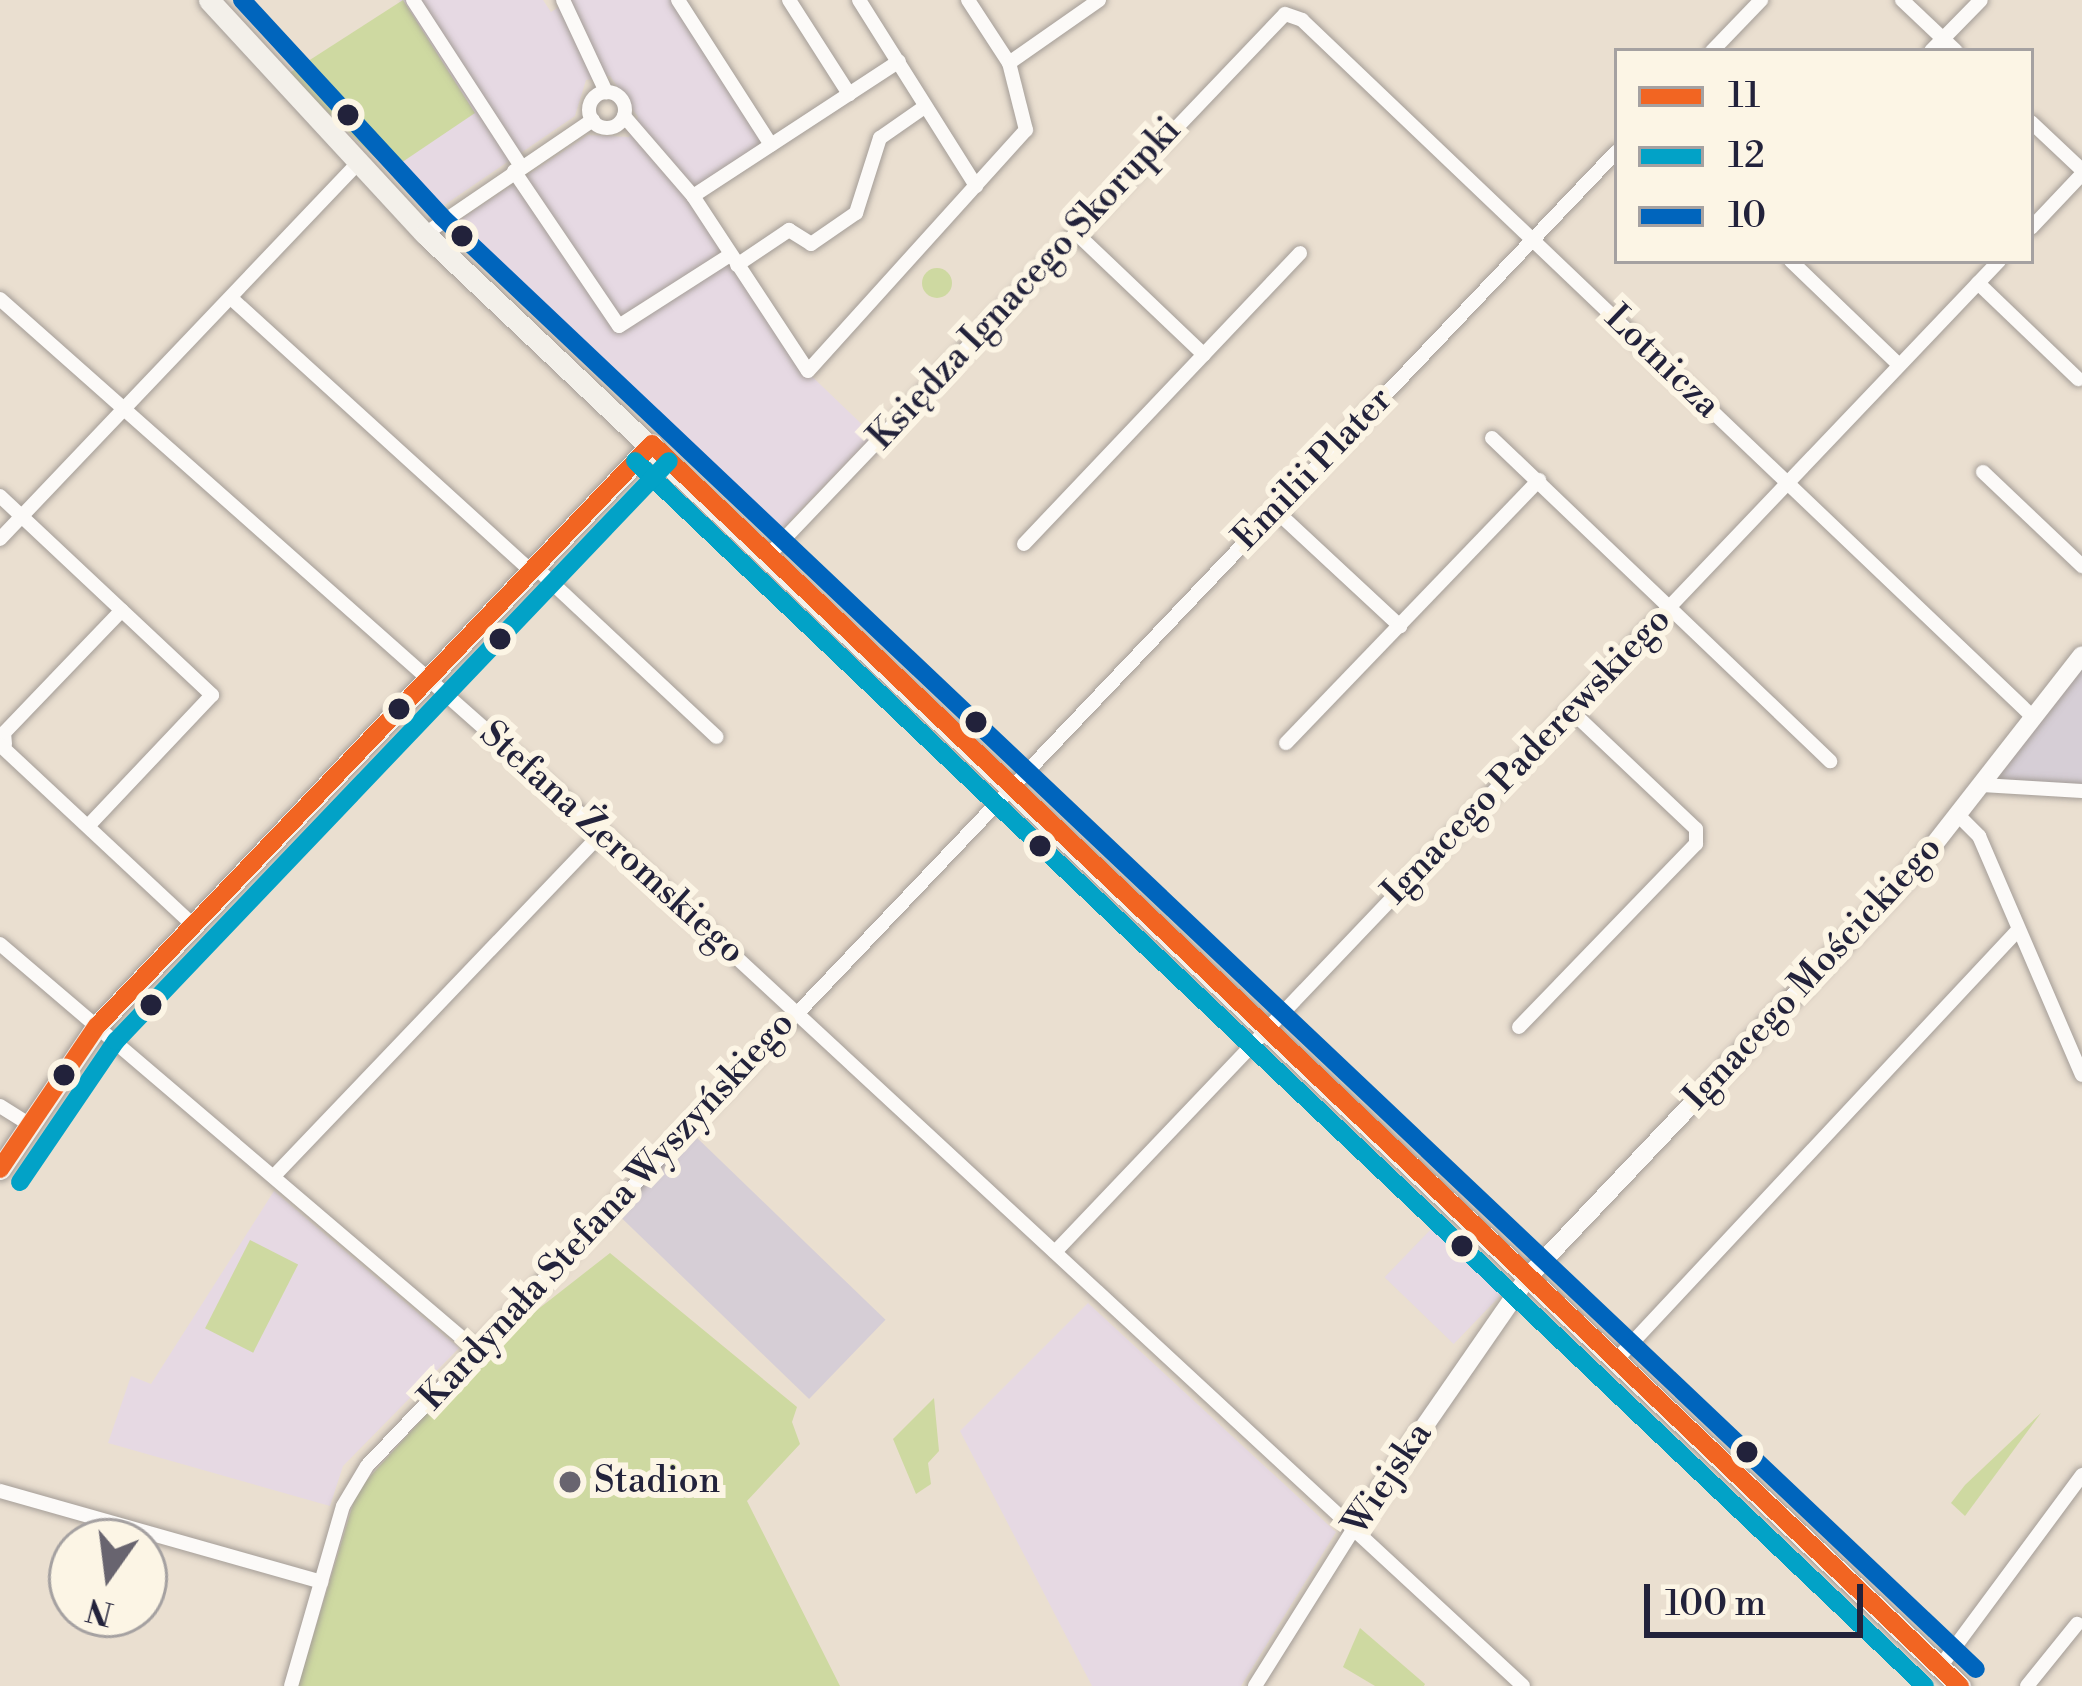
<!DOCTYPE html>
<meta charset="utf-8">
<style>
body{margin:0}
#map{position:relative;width:2082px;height:1686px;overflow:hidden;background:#eadfd0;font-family:"Libre Bodoni",serif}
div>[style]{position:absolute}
.built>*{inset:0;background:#e6d9e3;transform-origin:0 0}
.industrial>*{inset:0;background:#d6ced6;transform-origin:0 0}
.green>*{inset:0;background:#ced9a1;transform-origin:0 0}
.round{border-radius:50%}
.roads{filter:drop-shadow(0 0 3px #a49d97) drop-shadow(0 0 3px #a49d97)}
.minor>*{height:14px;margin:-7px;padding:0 7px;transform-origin:7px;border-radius:7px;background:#fcfaf8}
.minor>.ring{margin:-7px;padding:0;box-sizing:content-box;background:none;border:14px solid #fcfaf8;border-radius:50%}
.tertiary>*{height:18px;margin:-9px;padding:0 9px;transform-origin:9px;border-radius:9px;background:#fcfaf8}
.secondary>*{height:21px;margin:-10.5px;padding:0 10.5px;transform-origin:10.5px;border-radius:10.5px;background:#f3f0ea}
.bus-1>*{height:18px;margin:-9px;padding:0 9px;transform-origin:9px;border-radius:9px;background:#f26522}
.bus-2>*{height:18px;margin:-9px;padding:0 9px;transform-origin:9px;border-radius:9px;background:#02a2c7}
.bus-3>*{height:18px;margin:-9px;padding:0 9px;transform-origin:9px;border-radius:9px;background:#0065bd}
.dots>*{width:33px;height:33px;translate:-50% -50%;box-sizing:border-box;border:6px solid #fcf5e5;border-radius:50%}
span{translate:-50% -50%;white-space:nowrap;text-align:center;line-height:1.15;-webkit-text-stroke:12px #fcf5e5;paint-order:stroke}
.street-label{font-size:36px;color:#22223b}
.poi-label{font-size:36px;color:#22223b}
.left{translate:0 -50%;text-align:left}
.legend{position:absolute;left:1614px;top:48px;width:420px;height:216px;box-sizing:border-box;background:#fcf5e5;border:3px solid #a5a1a1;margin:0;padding:15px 21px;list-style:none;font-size:36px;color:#22223b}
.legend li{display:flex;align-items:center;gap:24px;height:60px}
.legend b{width:60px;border:3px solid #a5a1a1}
.north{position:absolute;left:48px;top:1518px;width:120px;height:120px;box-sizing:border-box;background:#fcf5e5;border:3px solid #a5a1a1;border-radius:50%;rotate:194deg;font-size:33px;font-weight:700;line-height:48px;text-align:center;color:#22223b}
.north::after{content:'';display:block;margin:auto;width:42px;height:54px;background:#68646f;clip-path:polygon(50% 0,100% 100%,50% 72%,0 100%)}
.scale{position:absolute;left:1644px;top:1584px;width:219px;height:54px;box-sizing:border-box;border:6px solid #22223b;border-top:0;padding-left:15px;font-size:36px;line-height:42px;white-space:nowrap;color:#22223b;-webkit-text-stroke:9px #fcf5e5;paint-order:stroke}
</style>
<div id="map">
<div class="built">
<i style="clip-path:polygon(400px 0,543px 0,551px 12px,570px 0,672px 0,767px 147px,691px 196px,798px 363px,873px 435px,783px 528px,458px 221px,588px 135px,629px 137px,638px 117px,610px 76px,586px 80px,575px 116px,443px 206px,371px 133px)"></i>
<i style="clip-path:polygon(274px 1191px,459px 1348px,343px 1466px,330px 1506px,108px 1443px,131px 1376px,151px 1384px)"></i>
<i style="left:1436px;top:1224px;width:96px;height:74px;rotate:44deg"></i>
<i style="clip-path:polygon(1088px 1303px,1336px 1532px,1241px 1686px,1092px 1686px,960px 1431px)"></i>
</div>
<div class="industrial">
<i style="clip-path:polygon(2082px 655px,2082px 791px,1982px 785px)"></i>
<i style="left:692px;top:1133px;width:269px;height:110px;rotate:44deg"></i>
</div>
<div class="green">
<i style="clip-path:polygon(403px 0,475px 113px,389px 171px,288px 74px)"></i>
<i class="round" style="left:922px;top:268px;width:30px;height:30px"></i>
<i style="left:250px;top:1240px;width:54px;height:99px;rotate:27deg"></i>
<i style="clip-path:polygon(610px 1253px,797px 1407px,792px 1422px,800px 1444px,747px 1501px,840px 1686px,298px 1686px,357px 1491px,482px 1353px)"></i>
<i style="clip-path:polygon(934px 1398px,939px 1451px,928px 1463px,931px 1484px,916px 1494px,893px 1439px)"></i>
<i style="clip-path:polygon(2041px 1413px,1965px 1516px,1951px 1503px,1965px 1485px)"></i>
<i style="clip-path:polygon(1360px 1628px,1425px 1684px,1424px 1686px,1375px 1686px,1343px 1667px)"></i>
</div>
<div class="roads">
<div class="minor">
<i style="left:413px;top:0;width:198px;rotate:57deg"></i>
<i style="left:563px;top:0;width:102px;rotate:64.9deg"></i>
<i style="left:678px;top:0;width:172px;rotate:57.3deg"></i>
<i style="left:789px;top:0;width:112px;rotate:57.4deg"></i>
<i style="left:859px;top:0;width:220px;rotate:57.8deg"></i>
<i style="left:968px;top:0;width:75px;rotate:56.9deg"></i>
<i style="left:1009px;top:63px;width:110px;rotate:-35deg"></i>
<i style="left:1902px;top:0;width:74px;rotate:43.4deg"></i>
<i style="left:1285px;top:14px;width:18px;rotate:19deg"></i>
<i style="left:1302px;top:20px;width:1011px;rotate:43.64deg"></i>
<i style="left:1712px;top:51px;width:71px;rotate:-46.1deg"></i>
<i style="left:1931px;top:51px;width:71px;rotate:-45.6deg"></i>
<i class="ring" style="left:589px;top:92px;width:22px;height:22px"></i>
<i style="left:624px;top:116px;width:106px;rotate:49.2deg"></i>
<i style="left:693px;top:196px;width:209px;rotate:56.7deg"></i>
<i style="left:808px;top:371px;width:325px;rotate:-47.9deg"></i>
<i style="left:1026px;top:130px;width:69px;rotate:-104.2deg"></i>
<i style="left:2031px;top:122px;width:70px;rotate:43.3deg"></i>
<i style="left:514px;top:171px;width:187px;rotate:55.9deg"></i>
<i style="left:619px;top:326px;width:132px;rotate:-32.6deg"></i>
<i style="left:693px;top:196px;width:246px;rotate:-33.2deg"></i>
<i style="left:2031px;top:228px;width:74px;rotate:-46.6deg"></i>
<i style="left:1075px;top:232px;width:178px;rotate:43.6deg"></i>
<i style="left:425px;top:234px;width:203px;rotate:-34.2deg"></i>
<i style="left:1791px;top:261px;width:150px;rotate:43.9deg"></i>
<i style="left:737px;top:265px;width:63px;rotate:-33.9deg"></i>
<i style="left:789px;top:230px;width:26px;rotate:32deg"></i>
<i style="left:811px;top:244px;width:55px;rotate:-34.6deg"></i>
<i style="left:856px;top:213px;width:79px;rotate:-72.3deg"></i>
<i style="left:880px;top:138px;width:52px;rotate:-34.9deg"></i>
<i style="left:1978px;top:283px;width:139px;rotate:43.8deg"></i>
<i style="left:231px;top:298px;width:404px;rotate:42.3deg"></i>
<i style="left:0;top:299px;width:805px;rotate:41.57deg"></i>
<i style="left:602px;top:833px;width:1255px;rotate:42.8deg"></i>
<i style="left:1492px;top:438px;width:468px;rotate:43.7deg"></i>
<i style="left:1983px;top:472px;width:137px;rotate:43.5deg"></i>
<i style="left:0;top:496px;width:291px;rotate:43.2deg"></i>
<i style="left:212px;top:695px;width:176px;rotate:133.4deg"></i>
<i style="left:1275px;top:510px;width:171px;rotate:42.9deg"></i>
<i style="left:0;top:539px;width:518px;rotate:-46.41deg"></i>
<i style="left:1024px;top:544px;width:401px;rotate:-46.5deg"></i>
<i style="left:767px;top:557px;width:750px;rotate:-46.35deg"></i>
<i style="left:534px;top:566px;width:250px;rotate:43.1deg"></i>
<i style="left:1286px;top:743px;width:365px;rotate:-46.1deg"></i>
<i style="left:5px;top:744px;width:11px;rotate:-95deg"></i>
<i style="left:4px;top:733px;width:170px;rotate:-46.2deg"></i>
<i style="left:0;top:745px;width:264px;rotate:43deg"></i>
<i style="left:1982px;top:785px;width:100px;rotate:3.4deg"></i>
<i style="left:1958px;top:815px;width:30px;rotate:45deg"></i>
<i style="left:1979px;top:836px;width:260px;rotate:66.7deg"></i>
<i style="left:0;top:944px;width:626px;rotate:40.46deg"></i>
<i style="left:1519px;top:1027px;width:255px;rotate:-46deg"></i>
<i style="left:1696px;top:844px;width:15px;rotate:-90deg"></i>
<i style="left:1696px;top:829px;width:173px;rotate:-136.6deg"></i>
<i style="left:0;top:1106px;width:36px;rotate:32deg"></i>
<i style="left:274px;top:1176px;width:475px;rotate:-46.3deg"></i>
<i style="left:1055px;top:1252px;width:1369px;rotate:-46.39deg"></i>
<i style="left:1616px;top:1360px;width:587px;rotate:-46.93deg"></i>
<i style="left:0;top:1491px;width:334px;rotate:15.8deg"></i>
<i style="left:1940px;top:1667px;width:239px;rotate:-53.5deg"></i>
<i style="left:291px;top:1686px;width:187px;rotate:-73.9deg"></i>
<i style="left:343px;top:1506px;width:47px;rotate:-59deg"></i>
<i style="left:367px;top:1466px;width:1814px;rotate:-46.45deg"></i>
<i style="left:1255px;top:1686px;width:186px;rotate:-57.9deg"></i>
<i style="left:2027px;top:1686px;width:80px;rotate:-51.1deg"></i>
</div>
<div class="tertiary">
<i style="left:1354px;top:1528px;width:305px;rotate:-55.3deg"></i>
<i style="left:1528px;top:1277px;width:567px;rotate:-46.57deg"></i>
<i style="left:1918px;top:865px;width:266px;rotate:-52deg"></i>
</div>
<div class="secondary">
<i style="left:209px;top:0;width:318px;rotate:47.3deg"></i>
<i style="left:425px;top:234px;width:2113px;rotate:43.41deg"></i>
<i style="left:0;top:1169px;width:173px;rotate:-55.9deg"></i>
<i style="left:97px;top:1026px;width:804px;rotate:-46.36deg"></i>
</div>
</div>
<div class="bus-1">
<i style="left:652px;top:444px;width:1804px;rotate:43.52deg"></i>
<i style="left:0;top:1169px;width:173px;rotate:-55.9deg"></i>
<i style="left:97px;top:1026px;width:804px;rotate:-46.36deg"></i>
</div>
<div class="bus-2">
<i style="left:635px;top:461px;width:1779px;rotate:43.52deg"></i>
<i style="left:20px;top:1182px;width:171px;rotate:-55.8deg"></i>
<i style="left:116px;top:1041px;width:801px;rotate:-46.37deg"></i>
</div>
<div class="bus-3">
<i style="left:242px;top:0;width:295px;rotate:47.3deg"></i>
<i style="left:442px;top:217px;width:2112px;rotate:43.43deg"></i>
</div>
<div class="dots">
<i style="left:348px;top:115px;background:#22223b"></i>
<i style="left:462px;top:236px;background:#22223b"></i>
<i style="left:500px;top:639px;background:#22223b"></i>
<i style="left:399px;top:709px;background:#22223b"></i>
<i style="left:976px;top:722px;background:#22223b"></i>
<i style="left:1040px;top:846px;background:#22223b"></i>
<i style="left:151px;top:1005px;background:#22223b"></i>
<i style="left:64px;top:1075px;background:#22223b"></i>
<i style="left:1462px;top:1246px;background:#22223b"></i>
<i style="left:1747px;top:1452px;background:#22223b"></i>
<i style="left:570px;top:1482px;background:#68646f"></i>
</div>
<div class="street-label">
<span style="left:1025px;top:284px;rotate:-47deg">Księdza Ignacego Skorupki</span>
<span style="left:1662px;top:362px;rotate:44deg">Lotnicza</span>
<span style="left:1313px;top:469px;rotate:-46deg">Emilii Plater</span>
<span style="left:1527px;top:756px;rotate:-46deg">Ignacego Paderewskiego</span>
<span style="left:612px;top:843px;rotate:42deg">Stefana Żeromskiego</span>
<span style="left:1813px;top:973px;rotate:-47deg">Ignacego Mościckiego</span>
<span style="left:607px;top:1211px;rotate:-47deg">Kardynała Stefana Wyszyńskiego</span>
<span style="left:1388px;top:1479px;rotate:-56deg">Wiejska</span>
</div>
<div class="poi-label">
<span class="left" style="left:594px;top:1482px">Stadion</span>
</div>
<ul class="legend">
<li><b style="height:15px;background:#f26522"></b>11</li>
<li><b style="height:15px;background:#02a2c7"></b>12</li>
<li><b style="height:15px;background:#0065bd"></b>10</li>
</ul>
<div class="north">N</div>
<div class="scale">100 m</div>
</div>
